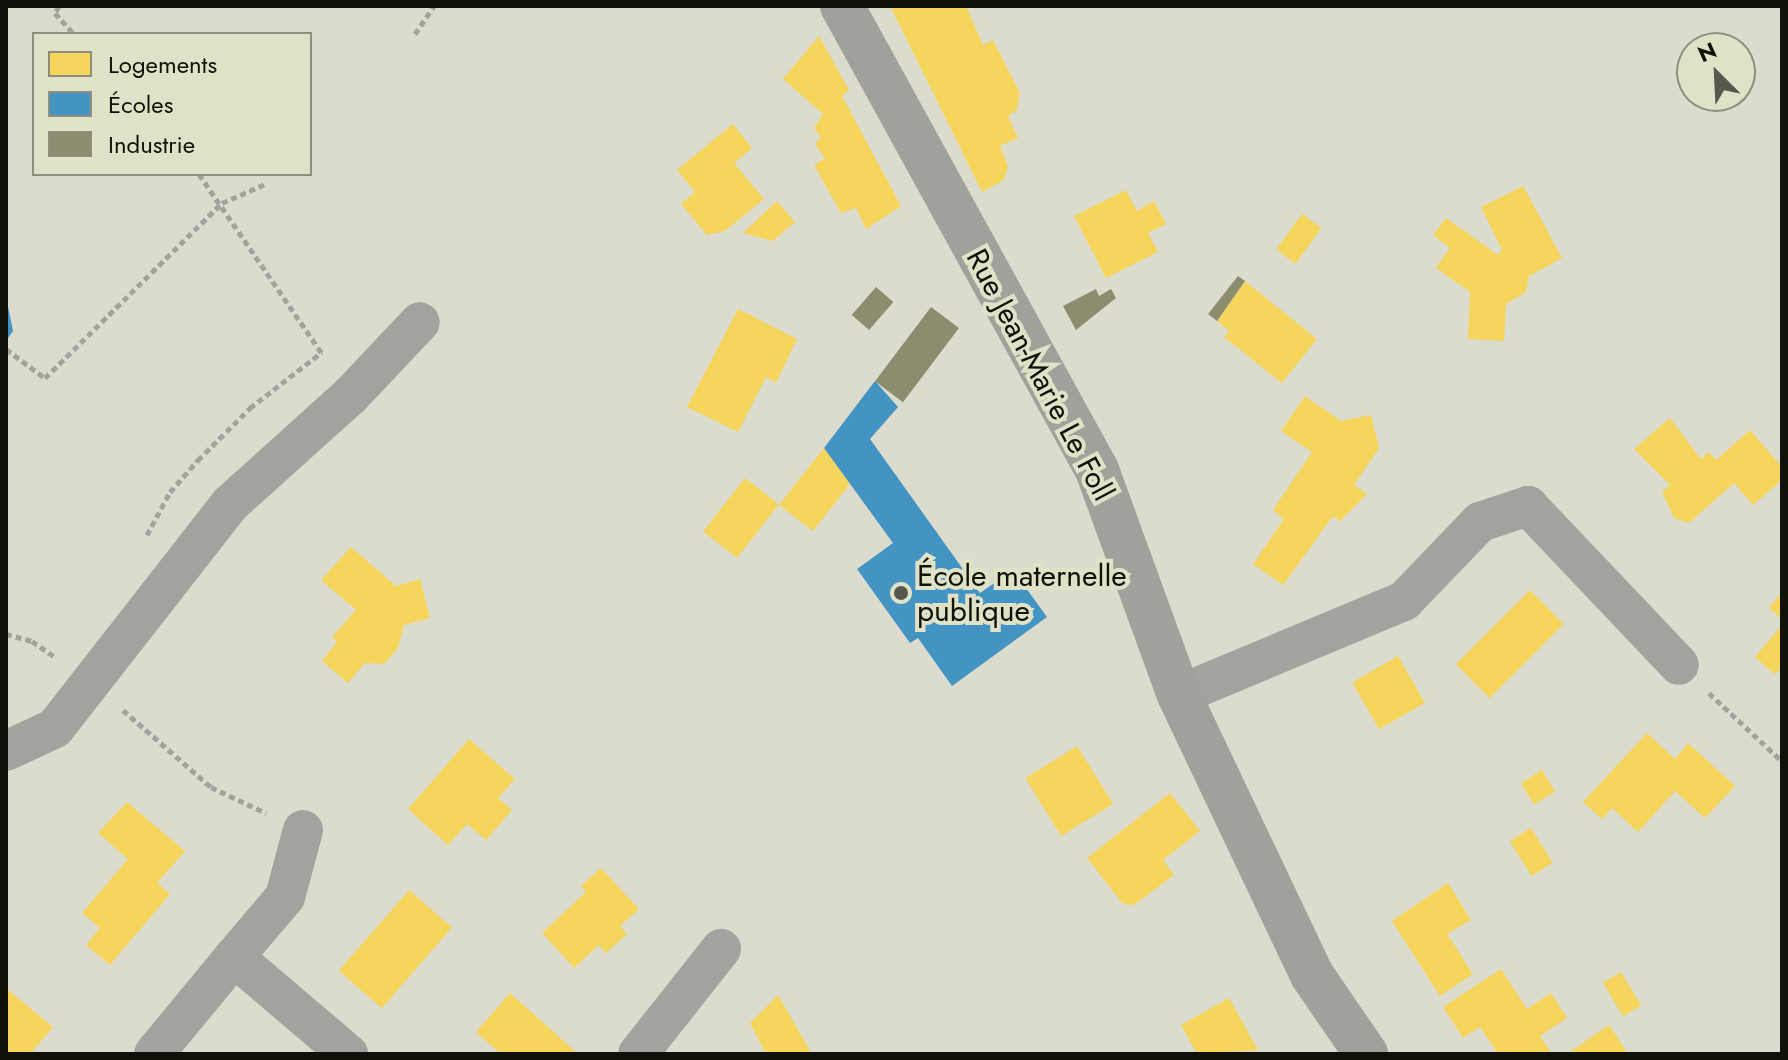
<!DOCTYPE html>
<meta charset="utf-8">
<style>
body{margin:0}
#map{position:relative;width:1788px;height:1060px;overflow:hidden;background:#dbdcce;font-family:Jost,sans-serif}
div>[style]{position:absolute}
.homes>*{inset:0;background:#f6d55c;transform-origin:0 0}
.schools>*{inset:0;background:#4393c3}
.industry>*{inset:0;background:#8c8c6e;transform-origin:0 0}
.path>*{height:5px;margin-top:-2.5px;transform-origin:0;background:repeating-linear-gradient(90deg,#a3a39c 0 6px,transparent 0 10px)}
.street>*{height:40px;margin:-20px;padding:0 20px;transform-origin:20px;border-radius:20px;background:#a2a29e}
.secondary>*{height:44px;margin:-22px;padding:0 22px;transform-origin:22px;border-radius:22px;background:#a0a19a}
.dots>*{width:22px;height:22px;translate:-50% -50%;box-sizing:border-box;border:4px solid #e0e2c8;border-radius:50%}
span{translate:-50% -50%;white-space:nowrap;text-align:center;line-height:1.15;-webkit-text-stroke:8px #e0e2c8;paint-order:stroke}
.street-label{font-size:30px;color:#101108}
.poi-label{font-size:30px;color:#101108}
.left{translate:0 -50%;text-align:left}
.frame{position:absolute;inset:0;border:8px solid #101108;pointer-events:none}
.legend{position:absolute;left:32px;top:32px;width:280px;height:144px;box-sizing:border-box;background:#e0e2c8;border:2px solid #8d8e7b;margin:0;padding:10px 14px;list-style:none;font-size:24px;color:#101108}
.legend li{display:flex;align-items:center;gap:16px;height:40px}
.legend b{width:40px;border:2px solid #8d8e7b}
.north{position:absolute;left:1676px;top:32px;width:80px;height:80px;box-sizing:border-box;background:#e0e2c8;border:2px solid #8d8e7b;border-radius:50%;rotate:336deg;font-size:22px;font-weight:700;line-height:32px;text-align:center;color:#101108}
.north::after{content:'';display:block;margin:auto;width:28px;height:36px;background:#57584d;clip-path:polygon(50% 0,100% 100%,50% 72%,0 100%)}
</style>
<div id="map">
<div class="homes">
<i style="clip-path:polygon(890px 6px,966px 6px,983px 45px,993px 40px,1020px 93px,1017px 110px,1008px 116px,1018px 138px,1000px 146px,1008px 167px,1004px 180px,982px 192px)"></i>
<i style="clip-path:polygon(819px 36px,849px 90px,842px 96px,901px 206px,866px 229px,856px 208px,841px 213px,814px 165px,825px 158px,815px 144px,821px 137px,814px 128px,823px 114px,783px 79px)"></i>
<i style="clip-path:polygon(733px 124px,752px 148px,734px 163px,764px 199px,725px 231px,707px 235px,681px 204px,695px 192px,677px 170px)"></i>
<i style="clip-path:polygon(1523px 186px,1562px 258px,1529px 276px,1526px 292px,1506px 304px,1504px 341px,1468px 339px,1470px 292px,1436px 268px,1450px 248px,1433px 235px,1446px 218px,1498px 255px,1502px 250px,1481px 207px)"></i>
<i style="clip-path:polygon(1126px 190px,1137px 211px,1154px 201px,1166px 224px,1148px 233px,1158px 252px,1106px 278px,1074px 216px)"></i>
<i style="clip-path:polygon(777px 201px,795px 222px,773px 241px,743px 233px)"></i>
<i style="left:1302px;top:214px;width:24px;height:44px;rotate:36deg"></i>
<i style="clip-path:polygon(1245px 281px,1317px 339px,1282px 383px,1224px 337px,1229px 331px,1217px 321px)"></i>
<i style="clip-path:polygon(738px 309px,797px 339px,776px 383px,766px 377px,738px 432px,687px 407px)"></i>
<i style="clip-path:polygon(1305px 396px,1341px 421px,1371px 415px,1379px 448px,1354px 485px,1367px 494px,1340px 521px,1333px 516px,1283px 585px,1253px 564px,1284px 519px,1273px 510px,1312px 452px,1281px 431px)"></i>
<i style="clip-path:polygon(1670px 418px,1701px 459px,1709px 452px,1716px 460px,1750px 430px,1782px 467px,1782px 480px,1753px 505px,1734px 483px,1689px 523px,1674px 518px,1662px 492px,1670px 485px,1634px 449px)"></i>
<i style="clip-path:polygon(824px 448px,850px 484px,813px 531px,779px 505px)"></i>
<i style="left:745px;top:478px;width:43px;height:68px;rotate:38deg"></i>
<i style="clip-path:polygon(351px 547px,396px 586px,420px 579px,430px 618px,404px 625px,398px 648px,384px 664px,365px 663px,348px 683px,322px 661px,337px 642px,332px 637px,356px 610px,321px 580px)"></i>
<i style="left:1530px;top:590px;width:48px;height:105px;rotate:45deg"></i>
<i style="clip-path:polygon(1782px 592px,1782px 619px,1769px 608px)"></i>
<i style="clip-path:polygon(1782px 625px,1782px 668px,1774px 674px,1755px 657px)"></i>
<i style="left:1398px;top:656px;width:54px;height:53px;rotate:60deg"></i>
<i style="clip-path:polygon(1647px 733px,1675px 759px,1688px 743px,1735px 786px,1705px 818px,1675px 791px,1638px 832px,1612px 808px,1602px 819px,1583px 802px)"></i>
<i style="clip-path:polygon(469px 739px,515px 779px,498px 798px,512px 810px,486px 840px,467px 824px,448px 845px,408px 809px)"></i>
<i style="left:1077px;top:746px;width:68px;height:61px;rotate:58deg"></i>
<i style="left:1542px;top:770px;width:25px;height:25px;rotate:58deg"></i>
<i style="clip-path:polygon(1170px 793px,1200px 831px,1163px 860px,1174px 875px,1134px 905px,1123px 904px,1087px 858px)"></i>
<i style="clip-path:polygon(127px 802px,185px 851px,157px 883px,170px 894px,110px 965px,86px 945px,100px 928px,82px 913px,128px 859px,98px 833px)"></i>
<i style="left:1531px;top:828px;width:41px;height:25px;rotate:58deg"></i>
<i style="clip-path:polygon(601px 868px,639px 909px,620px 926px,627px 934px,606px 953px,599px 945px,574px 968px,542px 933px,586px 892px,581px 886px)"></i>
<i style="clip-path:polygon(1448px 883px,1471px 920px,1447px 934px,1473px 974px,1440px 996px,1392px 921px)"></i>
<i style="left:409px;top:890px;width:57px;height:107px;rotate:41deg"></i>
<i style="clip-path:polygon(1501px 969px,1527px 1009px,1551px 993px,1567px 1018px,1540px 1036px,1552px 1054px,1498px 1054px,1480px 1027px,1463px 1038px,1443px 1007px)"></i>
<i style="left:1621px;top:972px;width:39px;height:21px;rotate:59deg"></i>
<i style="clip-path:polygon(6px 988px,53px 1027px,30px 1054px,6px 1054px)"></i>
<i style="clip-path:polygon(510px 993px,576px 1052px,574px 1054px,501px 1054px,476px 1032px)"></i>
<i style="clip-path:polygon(778px 995px,812px 1054px,766px 1054px,750px 1023px)"></i>
<i style="clip-path:polygon(1229px 998px,1258px 1050px,1197px 1054px,1181px 1025px)"></i>
<i style="clip-path:polygon(1609px 1025px,1628px 1054px,1567px 1054px)"></i>
</div>
<div class="schools">
<i style="clip-path:polygon(6px 297px,13px 331px,6px 341px)"></i>
<i style="clip-path:polygon(875px 381px,898px 407px,870px 439px,980px 593px,1013px 570px,1047px 617px,952px 686px,918px 638px,910px 643px,857px 569px,893px 543px,824px 448px)"></i>
</div>
<div class="industry">
<i style="clip-path:polygon(1238px 276px,1245px 281px,1217px 321px,1208px 314px)"></i>
<i style="left:876px;top:287px;width:23px;height:37px;rotate:41deg"></i>
<i style="clip-path:polygon(1096px 289px,1099px 296px,1111px 289px,1116px 298px,1076px 330px,1063px 306px)"></i>
<i style="left:931px;top:307px;width:35px;height:93px;rotate:37deg"></i>
</div>
<div class="path">
<i style="left:59px;top:6px;width:8px;rotate:120deg"></i>
<i style="left:55px;top:13px;width:28px;rotate:48deg"></i>
<i style="left:415px;top:34px;width:34px;rotate:-56deg"></i>
<i style="left:199px;top:174px;width:219px;rotate:55.6deg"></i>
<i style="left:6px;top:349px;width:49px;rotate:36.6deg"></i>
<i style="left:45px;top:378px;width:249px;rotate:-44.7deg"></i>
<i style="left:222px;top:203px;width:47px;rotate:-23.8deg"></i>
<i style="left:147px;top:535px;width:49px;rotate:-61.9deg"></i>
<i style="left:170px;top:492px;width:43px;rotate:-48.8deg"></i>
<i style="left:198px;top:460px;width:74px;rotate:-45deg"></i>
<i style="left:250px;top:408px;width:91px;rotate:-37.9deg"></i>
<i style="left:6px;top:634px;width:27px;rotate:15deg"></i>
<i style="left:32px;top:641px;width:28px;rotate:35deg"></i>
<i style="left:1709px;top:693px;width:100px;rotate:43deg"></i>
<i style="left:123px;top:710px;width:117px;rotate:41.2deg"></i>
<i style="left:211px;top:787px;width:61px;rotate:25.3deg"></i>
</div>
<div class="street">
<i style="left:1179px;top:695px;width:244px;rotate:-22.7deg"></i>
<i style="left:1404px;top:601px;width:110px;rotate:-46.1deg"></i>
<i style="left:1480px;top:522px;width:51px;rotate:-18.4deg"></i>
<i style="left:1528px;top:506px;width:219px;rotate:46.5deg"></i>
<i style="left:6px;top:751px;width:54px;rotate:-25.1deg"></i>
<i style="left:55px;top:728px;width:284px;rotate:-52deg"></i>
<i style="left:230px;top:504px;width:163px;rotate:-42deg"></i>
<i style="left:351px;top:395px;width:100px;rotate:-46.6deg"></i>
<i style="left:303px;top:830px;width:69px;rotate:105deg"></i>
<i style="left:285px;top:897px;width:79px;rotate:130.4deg"></i>
<i style="left:234px;top:957px;width:150px;rotate:40.4deg"></i>
<i style="left:154px;top:1054px;width:126px;rotate:-50.5deg"></i>
<i style="left:638px;top:1054px;width:134px;rotate:-51.7deg"></i>
</div>
<div class="secondary">
<i style="left:842px;top:6px;width:529px;rotate:61.21deg"></i>
<i style="left:1097px;top:470px;width:239px;rotate:70deg"></i>
<i style="left:1179px;top:695px;width:310px;rotate:64.6deg"></i>
<i style="left:1312px;top:975px;width:96px;rotate:55.6deg"></i>
</div>
<div class="dots">
<i style="left:901px;top:593px;background:#57584d"></i>
</div>
<div class="street-label">
<span style="left:1040px;top:375px;rotate:62deg">Rue Jean-Marie Le Foll</span>
</div>
<div class="poi-label">
<span class="left" style="left:917px;top:593px">École maternelle<br>publique</span>
</div>
<div class="frame"></div>
<ul class="legend">
<li><b style="height:22px;background:#f6d55c"></b>Logements</li>
<li><b style="height:22px;background:#4393c3"></b>Écoles</li>
<li><b style="height:22px;background:#8c8c6e"></b>Industrie</li>
</ul>
<div class="north">N</div>
</div>
